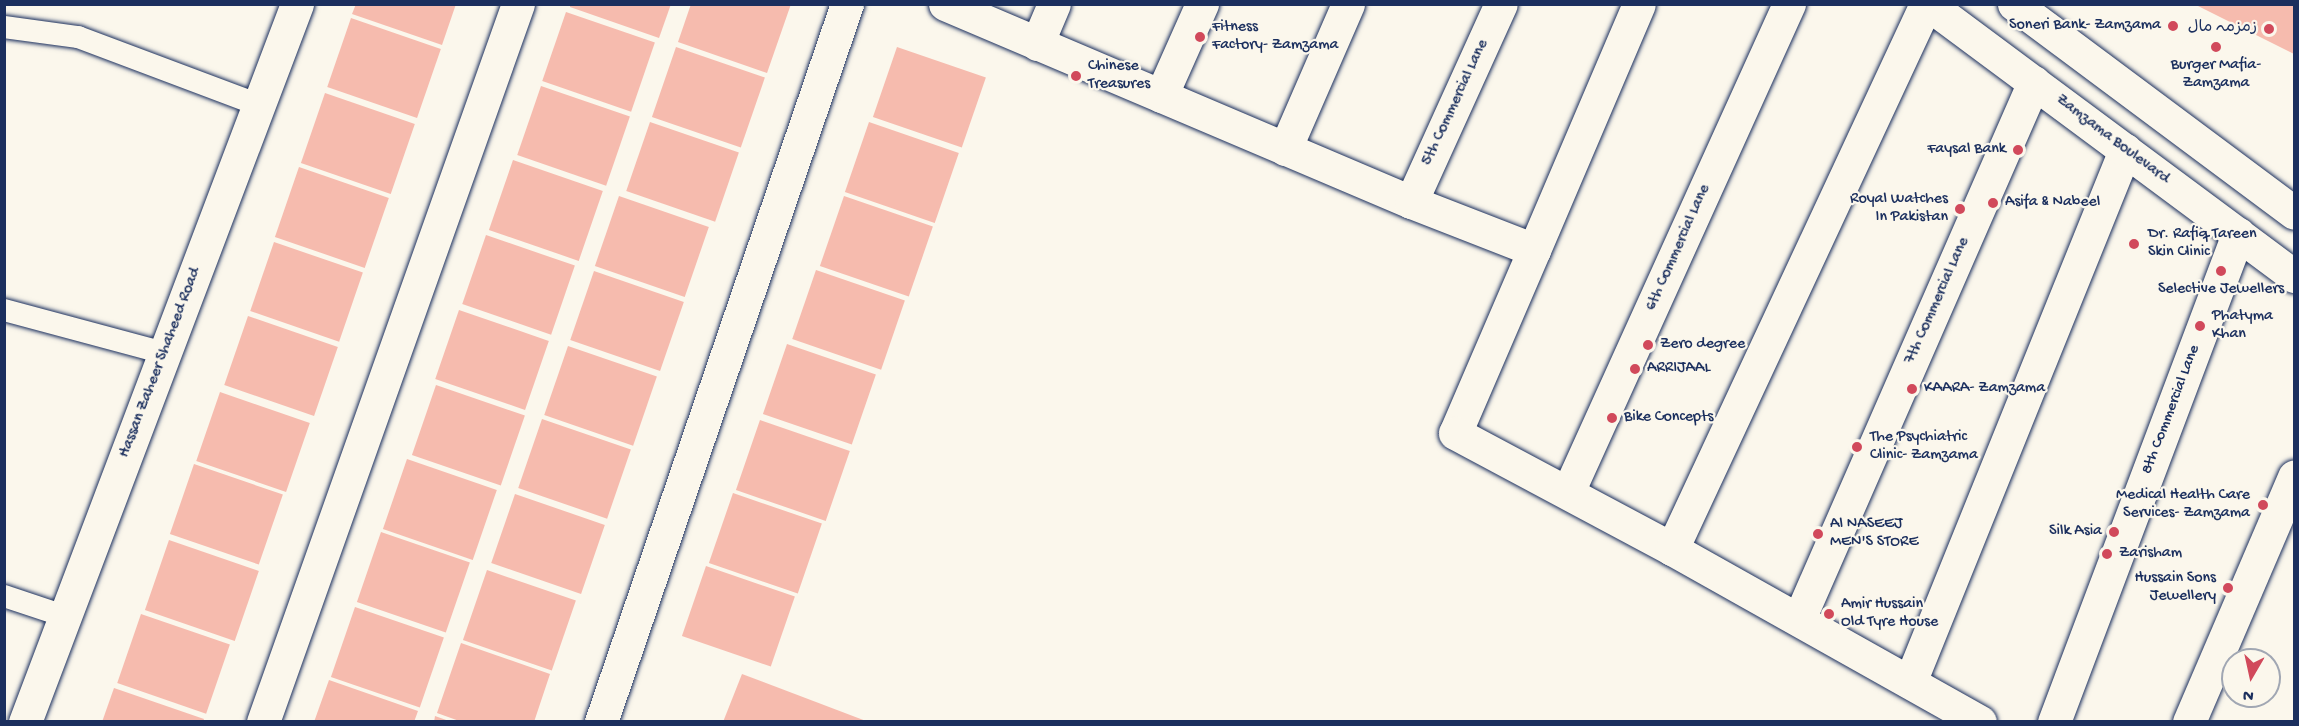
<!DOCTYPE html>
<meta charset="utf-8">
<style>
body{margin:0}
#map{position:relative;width:2299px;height:726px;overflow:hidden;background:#fbf7ec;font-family:"Gochi Hand","Playpen Sans Arabic",sans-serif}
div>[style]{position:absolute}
.building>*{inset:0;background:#f6bbae;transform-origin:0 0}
.roads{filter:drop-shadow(0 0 2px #1b2f5e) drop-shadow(0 0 2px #1b2f5e)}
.lane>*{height:22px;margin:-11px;padding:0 11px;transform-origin:11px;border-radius:11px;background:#fbf7ec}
.street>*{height:33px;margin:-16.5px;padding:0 16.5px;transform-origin:16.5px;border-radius:16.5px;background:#fbf7ec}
.secondary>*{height:33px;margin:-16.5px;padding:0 16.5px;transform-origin:16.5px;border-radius:16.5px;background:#fbf7ec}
.dots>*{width:16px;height:16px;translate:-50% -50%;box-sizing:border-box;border:3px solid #fbf7ec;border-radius:50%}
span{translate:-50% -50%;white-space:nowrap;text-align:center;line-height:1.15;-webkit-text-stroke:4.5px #fbf7ec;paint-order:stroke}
.poi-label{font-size:16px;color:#1b2f5e}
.right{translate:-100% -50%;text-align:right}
.left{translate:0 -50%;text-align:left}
.street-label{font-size:16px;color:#1b2f5e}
.frame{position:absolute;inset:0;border:6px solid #1b2f5e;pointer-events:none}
.north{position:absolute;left:2221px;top:648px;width:60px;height:60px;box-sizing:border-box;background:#fbf7ec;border:2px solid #a1a7b3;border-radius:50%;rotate:189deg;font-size:16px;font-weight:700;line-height:24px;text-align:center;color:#1b2f5e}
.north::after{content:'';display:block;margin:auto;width:21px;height:27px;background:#d1495b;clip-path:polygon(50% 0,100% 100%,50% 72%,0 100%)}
</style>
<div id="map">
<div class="building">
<i style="clip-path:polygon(356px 4px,456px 4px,442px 45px,352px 14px)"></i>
<i style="clip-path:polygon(570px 4px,671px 4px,659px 38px,570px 7px)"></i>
<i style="clip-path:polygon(691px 4px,791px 4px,767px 73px,678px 42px)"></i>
<i style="clip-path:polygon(2194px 4px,2294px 4px,2294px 54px)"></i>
<i style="left:566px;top:12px;width:94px;height:73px;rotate:19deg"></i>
<i style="left:351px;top:18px;width:95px;height:73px;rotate:19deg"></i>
<i style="left:676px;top:47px;width:94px;height:74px;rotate:19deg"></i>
<i style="left:897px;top:47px;width:94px;height:74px;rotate:19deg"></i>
<i style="left:541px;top:86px;width:94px;height:73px;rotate:19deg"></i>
<i style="left:325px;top:93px;width:95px;height:74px;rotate:19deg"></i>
<i style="left:650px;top:122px;width:94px;height:73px;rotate:19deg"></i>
<i style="left:869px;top:122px;width:95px;height:74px;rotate:19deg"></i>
<i style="left:513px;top:160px;width:95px;height:74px;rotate:19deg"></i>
<i style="left:299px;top:167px;width:95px;height:74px;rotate:19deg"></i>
<i style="left:619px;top:196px;width:95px;height:74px;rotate:19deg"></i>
<i style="left:844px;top:196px;width:94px;height:74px;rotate:19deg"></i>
<i style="left:486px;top:235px;width:94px;height:73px;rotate:19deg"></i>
<i style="left:274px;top:242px;width:94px;height:73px;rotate:19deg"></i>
<i style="left:816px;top:270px;width:94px;height:73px;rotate:19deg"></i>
<i style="left:594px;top:271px;width:95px;height:73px;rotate:19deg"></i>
<i style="left:459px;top:310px;width:95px;height:73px;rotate:19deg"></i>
<i style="left:248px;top:316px;width:95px;height:73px;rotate:19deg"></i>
<i style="left:787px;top:344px;width:94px;height:74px;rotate:19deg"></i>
<i style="left:568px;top:346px;width:94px;height:73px;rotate:19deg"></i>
<i style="left:436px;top:385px;width:94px;height:74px;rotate:19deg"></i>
<i style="left:220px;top:392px;width:95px;height:73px;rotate:19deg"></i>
<i style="left:542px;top:419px;width:94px;height:73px;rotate:19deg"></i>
<i style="left:760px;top:420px;width:95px;height:74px;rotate:19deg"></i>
<i style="left:407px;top:459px;width:95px;height:74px;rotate:19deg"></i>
<i style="left:194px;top:464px;width:94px;height:74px;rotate:19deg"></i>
<i style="left:733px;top:493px;width:94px;height:74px;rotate:19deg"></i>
<i style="left:515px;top:494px;width:95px;height:73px;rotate:19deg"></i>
<i style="left:381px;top:532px;width:94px;height:74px;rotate:19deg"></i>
<i style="left:169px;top:540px;width:95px;height:74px;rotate:19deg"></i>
<i style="left:706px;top:566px;width:94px;height:74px;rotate:19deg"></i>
<i style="left:487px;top:570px;width:94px;height:74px;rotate:19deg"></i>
<i style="left:355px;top:607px;width:94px;height:74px;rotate:19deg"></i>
<i style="left:141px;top:614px;width:94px;height:73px;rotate:19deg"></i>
<i style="clip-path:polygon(461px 643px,550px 674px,534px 722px,462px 722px,437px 713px)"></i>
<i style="clip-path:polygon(742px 674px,866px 721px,866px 722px,723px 722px)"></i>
<i style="clip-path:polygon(329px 680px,418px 711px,414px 722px,314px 722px)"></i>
<i style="clip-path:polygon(114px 688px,204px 719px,203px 722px,102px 722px)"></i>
<i style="clip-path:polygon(435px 716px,449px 721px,449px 722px,434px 722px)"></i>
</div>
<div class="roads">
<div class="lane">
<i style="left:4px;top:27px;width:75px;rotate:7.7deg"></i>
<i style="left:78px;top:37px;width:193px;rotate:20.6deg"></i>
<i style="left:4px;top:310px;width:166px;rotate:15deg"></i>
<i style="left:4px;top:596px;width:63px;rotate:18.4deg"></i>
</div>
<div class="street">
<i style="left:945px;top:4px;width:506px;rotate:23.02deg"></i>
<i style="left:1411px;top:202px;width:132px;rotate:21.3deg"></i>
<i style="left:1534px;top:250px;width:199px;rotate:113.3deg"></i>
<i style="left:1455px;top:433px;width:246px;rotate:28.1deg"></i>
<i style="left:1672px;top:549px;width:353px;rotate:29.3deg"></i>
<i style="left:1037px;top:44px;width:43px;rotate:-67deg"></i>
<i style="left:1161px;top:96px;width:101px;rotate:-66deg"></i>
<i style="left:1285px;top:149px;width:158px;rotate:-66.5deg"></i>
<i style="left:1411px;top:202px;width:217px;rotate:-65.6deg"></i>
<i style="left:1534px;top:250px;width:267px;rotate:-66.9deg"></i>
<i style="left:1568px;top:492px;width:536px;rotate:-65.64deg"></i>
<i style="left:1672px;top:549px;width:601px;rotate:-65.01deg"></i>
<i style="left:1799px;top:619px;width:586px;rotate:-66.37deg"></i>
<i style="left:1910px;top:682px;width:574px;rotate:-67.99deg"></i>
<i style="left:263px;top:722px;width:762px;rotate:-70.45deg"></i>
<i style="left:601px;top:722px;width:759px;rotate:-71.09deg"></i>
<i style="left:2054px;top:722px;width:522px;rotate:-69.34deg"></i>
<i style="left:2189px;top:722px;width:267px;rotate:-66.8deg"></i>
</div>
<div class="secondary">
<i style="left:1928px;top:4px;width:456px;rotate:36.6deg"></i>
<i style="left:2014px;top:4px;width:349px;rotate:36.7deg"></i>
<i style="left:25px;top:722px;width:768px;rotate:-69.25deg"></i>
</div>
</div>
<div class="dots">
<i style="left:2173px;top:26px;background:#d1495b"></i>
<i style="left:2269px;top:29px;background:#d1495b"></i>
<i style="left:1200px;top:37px;background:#d1495b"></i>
<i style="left:2216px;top:47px;background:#d1495b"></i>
<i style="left:1076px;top:76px;background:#d1495b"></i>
<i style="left:2018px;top:150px;background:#d1495b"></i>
<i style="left:1993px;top:203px;background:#d1495b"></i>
<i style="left:1960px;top:209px;background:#d1495b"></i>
<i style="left:2134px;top:244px;background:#d1495b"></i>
<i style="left:2221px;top:271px;background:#d1495b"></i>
<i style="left:2200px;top:326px;background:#d1495b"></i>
<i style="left:1648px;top:345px;background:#d1495b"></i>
<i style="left:1635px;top:369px;background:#d1495b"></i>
<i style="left:1912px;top:389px;background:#d1495b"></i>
<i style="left:1612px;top:418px;background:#d1495b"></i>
<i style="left:1857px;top:447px;background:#d1495b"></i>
<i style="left:2263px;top:505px;background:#d1495b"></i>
<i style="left:2114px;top:532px;background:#d1495b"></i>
<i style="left:1818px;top:534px;background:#d1495b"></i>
<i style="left:2107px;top:554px;background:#d1495b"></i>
<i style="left:2228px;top:588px;background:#d1495b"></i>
<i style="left:1829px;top:614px;background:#d1495b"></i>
</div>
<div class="poi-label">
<span class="right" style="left:2161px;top:26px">Soneri Bank- Zamzama</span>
<span class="left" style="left:1212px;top:37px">Fitness<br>Factory- Zamzama</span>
<span class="right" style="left:2257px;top:29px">زمزمہ مال</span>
<span style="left:2216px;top:75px">Burger Mafia-<br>Zamzama</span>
<span class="left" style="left:1088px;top:76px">Chinese<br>Treasures</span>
<span class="right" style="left:2006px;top:150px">Faysal Bank</span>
<span class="right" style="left:1948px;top:209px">Royal Watches<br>In Pakistan</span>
<span class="left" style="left:2005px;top:203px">Asifa &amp; Nabeel</span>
<span class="left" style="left:2148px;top:244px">Dr. Rafiq Tareen<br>Skin Clinic</span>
<span style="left:2221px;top:290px">Selective Jewellers</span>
<span class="left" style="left:2212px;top:326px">Phatyma<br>Khan</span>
<span class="left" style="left:1660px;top:345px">Zero degree</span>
<span class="left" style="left:1647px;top:369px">ARRIJAAL</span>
<span class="left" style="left:1924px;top:389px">KAARA- Zamzama</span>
<span class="left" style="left:1624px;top:418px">Bike Concepts</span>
<span class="left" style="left:1870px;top:447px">The Psychiatric<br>Clinic- Zamzama</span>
<span class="right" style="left:2250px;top:505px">Medical Health Care<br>Services- Zamzama</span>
<span class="left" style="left:1830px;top:534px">Al NASEEJ<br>MEN'S STORE</span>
<span class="right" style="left:2102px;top:532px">Silk Asia</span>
<span class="left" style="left:2119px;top:554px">Zarisham</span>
<span class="right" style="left:2216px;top:588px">Hussain Sons<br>Jewellery</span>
<span class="left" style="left:1841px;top:614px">Amir Hussain<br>Old Tyre House</span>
</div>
<div class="street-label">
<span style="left:1456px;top:103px;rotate:-65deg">5th Commercial Lane</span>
<span style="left:2112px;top:140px;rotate:37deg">Zamzama Boulevard</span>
<span style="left:1679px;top:248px;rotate:-66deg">6th Commercial Lane</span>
<span style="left:1938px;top:301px;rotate:-66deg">7th Commercial Lane</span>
<span style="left:161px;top:363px;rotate:-69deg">Hassan Zaheer Shaheed Road</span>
<span style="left:2172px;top:410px;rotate:-69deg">8th Commercial Lane</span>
</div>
<div class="frame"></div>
<div class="north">N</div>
</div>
